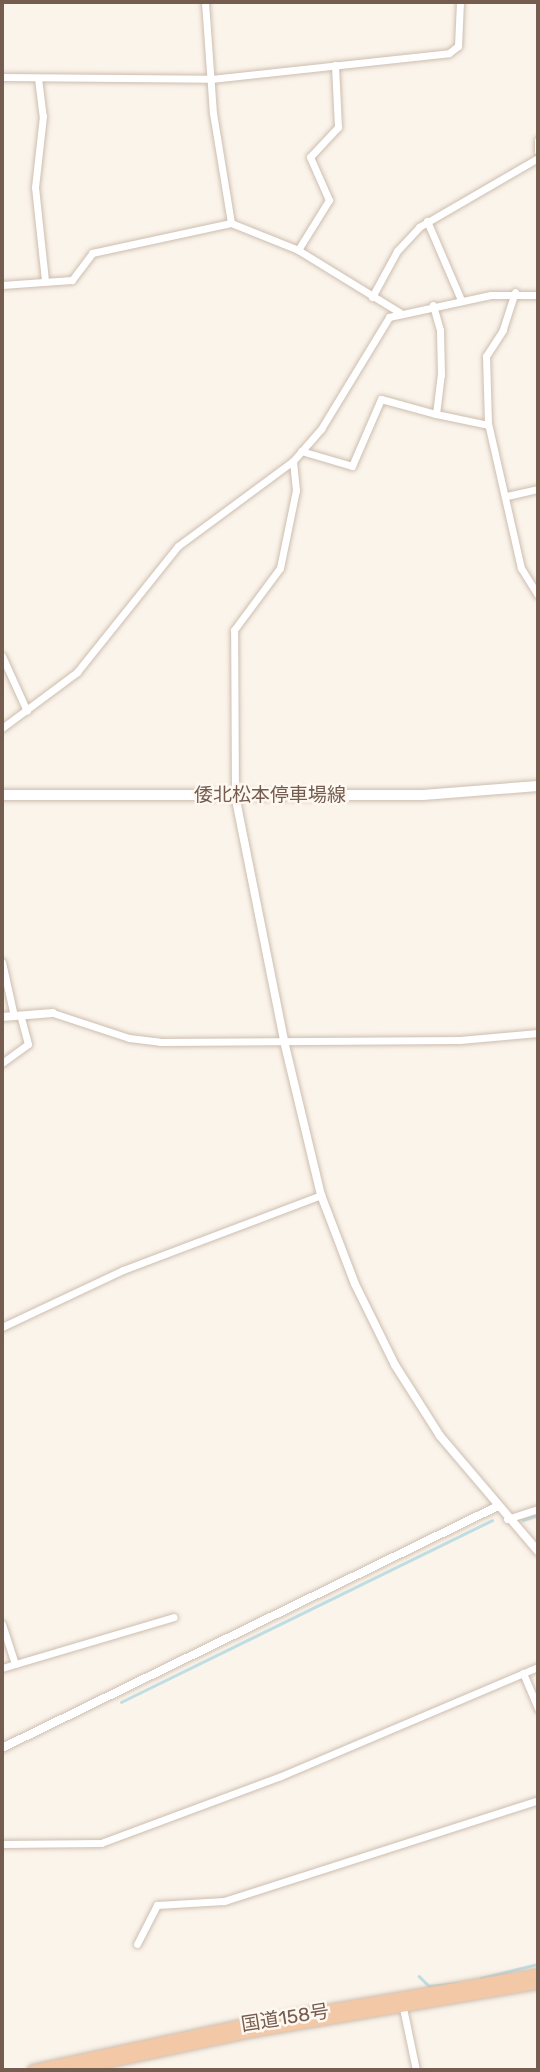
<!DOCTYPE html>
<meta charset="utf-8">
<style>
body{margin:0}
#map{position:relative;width:540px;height:2072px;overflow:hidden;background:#fbf4ea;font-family:Rubik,"Noto Sans JP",sans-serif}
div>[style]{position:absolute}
.stream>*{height:2.5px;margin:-1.25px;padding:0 1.25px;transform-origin:1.25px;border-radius:1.25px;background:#bfdee4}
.roads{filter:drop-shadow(0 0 2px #cdbdb0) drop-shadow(0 0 2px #cdbdb0)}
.minor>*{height:7px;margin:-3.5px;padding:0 3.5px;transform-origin:3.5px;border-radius:3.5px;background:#fff}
.tertiary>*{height:8px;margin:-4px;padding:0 4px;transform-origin:4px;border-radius:4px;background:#fff}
.secondary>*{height:10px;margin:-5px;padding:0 5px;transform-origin:5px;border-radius:5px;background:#fff}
.trunk>*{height:10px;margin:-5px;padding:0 5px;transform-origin:5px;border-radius:5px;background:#f2c8a7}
span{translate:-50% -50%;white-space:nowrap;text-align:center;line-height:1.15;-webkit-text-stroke:5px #fef8f0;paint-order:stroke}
.street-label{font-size:19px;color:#745c4f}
.frame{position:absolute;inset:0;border:4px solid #745c4f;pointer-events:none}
</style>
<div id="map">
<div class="stream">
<i style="left:523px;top:1520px;width:16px;rotate:-18deg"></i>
<i style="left:121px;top:1702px;width:413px;rotate:-26.1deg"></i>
<i style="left:419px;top:1976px;width:14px;rotate:45deg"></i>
<i style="left:429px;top:1986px;width:28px;rotate:-6deg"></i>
<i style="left:481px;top:1978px;width:58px;rotate:-14deg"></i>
</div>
<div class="roads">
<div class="minor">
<i style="left:205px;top:2px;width:111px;rotate:85.9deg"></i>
<i style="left:213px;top:113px;width:111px;rotate:80.7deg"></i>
<i style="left:2px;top:77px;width:209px;rotate:0.5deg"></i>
<i style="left:211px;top:79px;width:239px;rotate:-6.2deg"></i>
<i style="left:449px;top:53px;width:11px;rotate:-38deg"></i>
<i style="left:458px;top:46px;width:44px;rotate:-87.4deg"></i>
<i style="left:38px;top:78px;width:38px;rotate:83deg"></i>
<i style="left:43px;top:116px;width:71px;rotate:96.4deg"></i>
<i style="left:35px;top:187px;width:94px;rotate:83.9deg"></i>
<i style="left:538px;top:140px;width:11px;rotate:90deg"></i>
<i style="left:427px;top:221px;width:86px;rotate:66.7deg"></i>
<i style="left:298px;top:250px;width:59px;rotate:-58.2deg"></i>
<i style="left:329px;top:200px;width:47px;rotate:-113.8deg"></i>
<i style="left:310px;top:157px;width:41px;rotate:-47deg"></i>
<i style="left:338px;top:127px;width:62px;rotate:-92.8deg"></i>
<i style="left:2px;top:285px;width:70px;rotate:-4.1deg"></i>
<i style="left:72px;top:280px;width:34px;rotate:-53deg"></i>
<i style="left:92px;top:253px;width:142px;rotate:-12.2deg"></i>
<i style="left:231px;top:223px;width:72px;rotate:21.9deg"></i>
<i style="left:298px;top:250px;width:119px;rotate:31.5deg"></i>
<i style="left:515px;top:292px;width:40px;rotate:108deg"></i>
<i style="left:503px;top:330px;width:31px;rotate:123deg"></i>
<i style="left:486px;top:356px;width:67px;rotate:88.3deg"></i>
<i style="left:488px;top:423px;width:149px;rotate:77.2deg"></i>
<i style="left:521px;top:568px;width:32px;rotate:58deg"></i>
<i style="left:372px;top:297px;width:52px;rotate:-61.5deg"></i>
<i style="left:397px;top:251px;width:33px;rotate:-47deg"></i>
<i style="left:419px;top:227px;width:138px;rotate:-30.1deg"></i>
<i style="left:436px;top:414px;width:53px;rotate:11.9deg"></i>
<i style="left:301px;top:451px;width:53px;rotate:16.4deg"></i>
<i style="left:352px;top:466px;width:73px;rotate:-66.6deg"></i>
<i style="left:381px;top:399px;width:57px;rotate:15.3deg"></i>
<i style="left:436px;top:414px;width:39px;rotate:-83deg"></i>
<i style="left:441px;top:375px;width:45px;rotate:-91.3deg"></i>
<i style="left:440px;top:330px;width:26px;rotate:-106deg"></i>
<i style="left:507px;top:496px;width:32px;rotate:-13deg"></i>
<i style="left:2px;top:656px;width:60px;rotate:65.6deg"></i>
<i style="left:2px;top:728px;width:94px;rotate:-36.7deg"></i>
<i style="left:77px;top:672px;width:161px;rotate:-51.3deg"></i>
<i style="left:178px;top:546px;width:143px;rotate:-36.5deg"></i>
<i style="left:293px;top:461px;width:43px;rotate:-48.8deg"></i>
<i style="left:321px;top:429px;width:131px;rotate:-58.7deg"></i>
<i style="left:389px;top:317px;width:104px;rotate:-12.2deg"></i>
<i style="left:491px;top:295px;width:47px"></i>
<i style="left:235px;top:795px;width:165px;rotate:-90.3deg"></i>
<i style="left:234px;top:630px;width:77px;rotate:-53.4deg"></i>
<i style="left:280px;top:568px;width:80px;rotate:-78.4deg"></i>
<i style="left:296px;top:490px;width:29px;rotate:-96deg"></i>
<i style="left:2px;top:962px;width:55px;rotate:77.5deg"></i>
<i style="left:53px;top:1013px;width:80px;rotate:18.2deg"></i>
<i style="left:129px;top:1038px;width:31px;rotate:7deg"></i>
<i style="left:160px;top:1042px;width:300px;rotate:-0.4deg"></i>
<i style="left:460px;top:1040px;width:78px;rotate:-5.1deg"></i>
<i style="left:2px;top:1063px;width:32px;rotate:-36deg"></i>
<i style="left:28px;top:1044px;width:30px;rotate:-105deg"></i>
<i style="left:2px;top:1327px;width:134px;rotate:-25.2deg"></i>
<i style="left:123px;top:1270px;width:212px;rotate:-20.7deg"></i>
<i style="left:507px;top:1519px;width:33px;rotate:-18deg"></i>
<i style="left:2px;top:1624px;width:42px;rotate:72deg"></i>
<i style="left:2px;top:1668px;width:179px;rotate:-16.5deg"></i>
<i style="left:523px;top:1673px;width:39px;rotate:67deg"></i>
<i style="left:2px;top:1844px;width:99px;rotate:-0.6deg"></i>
<i style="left:101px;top:1843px;width:192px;rotate:-20.4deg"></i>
<i style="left:281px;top:1776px;width:279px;rotate:-23deg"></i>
<i style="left:137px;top:1944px;width:44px;rotate:-62.9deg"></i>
<i style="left:157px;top:1905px;width:67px;rotate:-3.4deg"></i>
<i style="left:224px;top:1901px;width:330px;rotate:-17.8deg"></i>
<i style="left:402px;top:2003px;width:68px;rotate:78.2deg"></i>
</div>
<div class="tertiary">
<i style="left:235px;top:795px;width:251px;rotate:78.7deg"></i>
<i style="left:284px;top:1041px;width:158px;rotate:76.5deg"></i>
<i style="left:321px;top:1195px;width:95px;rotate:69.1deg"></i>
<i style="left:355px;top:1284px;width:90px;rotate:63.7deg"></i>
<i style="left:395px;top:1365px;width:84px;rotate:57.6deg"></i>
<i style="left:440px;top:1436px;width:151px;rotate:49.6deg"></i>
<i style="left:2px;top:1017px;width:51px;rotate:-4.5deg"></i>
<i style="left:2px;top:1748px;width:550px;rotate:-26.01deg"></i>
</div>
<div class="secondary">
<i style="left:2px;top:795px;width:421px"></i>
<i style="left:423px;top:795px;width:115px;rotate:-4.5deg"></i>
</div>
<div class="trunk">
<i style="left:33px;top:2070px;width:223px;rotate:-12.2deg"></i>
<i style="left:251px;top:2023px;width:291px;rotate:-9.7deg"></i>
<i style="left:72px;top:2070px;width:185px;rotate:-11.9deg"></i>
<i style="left:253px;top:2032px;width:289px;rotate:-9.6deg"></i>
</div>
</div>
<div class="street-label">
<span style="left:270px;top:795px">倭北松本停車場線</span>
<span style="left:285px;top:2018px;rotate:-9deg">国道158号</span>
</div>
<div class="frame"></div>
</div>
